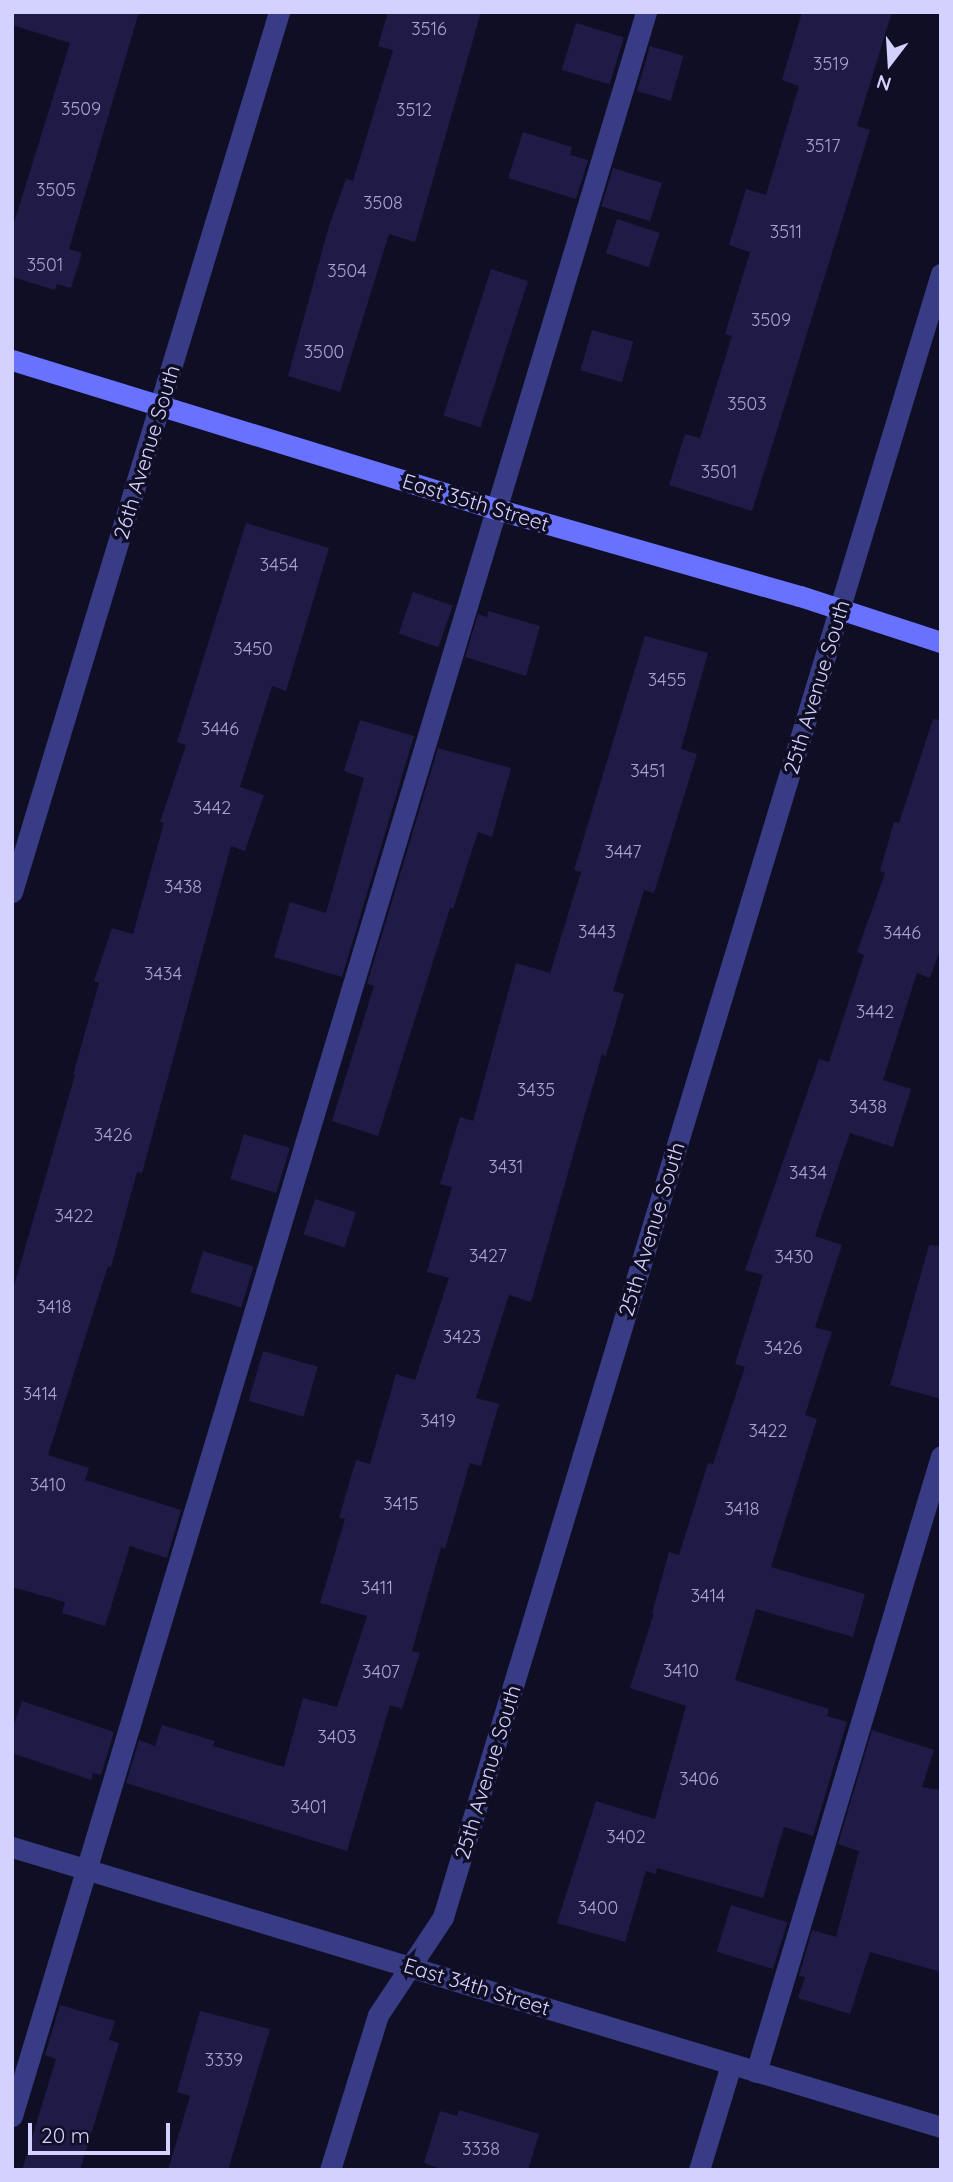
<!DOCTYPE html>
<style>
body{margin:0}
#map{position:relative;width:953px;height:2182px;overflow:hidden;background:#100e24;font-family:Quicksand,sans-serif}
div>[style]{position:absolute}
.building>*{inset:0;background:#1f1a46;transform-origin:0 0}
.lane>*{height:21px;margin:-10.5px;padding:0 10.5px;transform-origin:10.5px;border-radius:10.5px;background:#383c84}
.street>*{height:21px;margin:-10.5px;padding:0 10.5px;transform-origin:10.5px;border-radius:10.5px;background:#383c84}
.secondary>*{height:21px;margin:-10.5px;padding:0 10.5px;transform-origin:10.5px;border-radius:10.5px;background:#6872ff}
span{translate:-50% -50%;white-space:nowrap;text-align:center;line-height:1.15;-webkit-text-stroke:7px #100e24;paint-order:stroke}
.number-label{font-size:18px;color:#a6a3d1}
.number-label span{-webkit-text-stroke-width:0}
.street-label{font-size:21px;color:#d3d1ff}
.frame{position:absolute;inset:0;border:14px solid #d3d1ff;pointer-events:none}
.north{position:absolute;left:855px;top:28px;width:70px;height:70px;-webkit-text-stroke:5px #100e24;paint-order:stroke;rotate:197deg;font-size:19px;font-weight:700;line-height:28px;text-align:center;color:#d3d1ff}
.north::after{content:'';display:block;margin:auto;width:24px;height:32px;background:#d3d1ff;clip-path:polygon(50% 0,100% 100%,50% 72%,0 100%)}
.scale{position:absolute;left:28px;top:2123px;width:142px;height:32px;box-sizing:border-box;border:4px solid #d3d1ff;border-top:0;padding-left:9px;font-size:21px;line-height:24px;white-space:nowrap;color:#d3d1ff;-webkit-text-stroke:5px #100e24;paint-order:stroke}
</style>
<div id="map">
<div class="building">
<i style="clip-path:polygon(12px 12px,139px 12px,69px 249px,82px 253px,71px 288px,57px 284px,55px 290px,12px 277px,12px 229px,70px 43px,12px 25px)"></i>
<i style="clip-path:polygon(388px 12px,481px 12px,415px 242px,389px 234px,340px 392px,288px 376px,329px 226px,346px 179px,353px 181px,393px 50px,378px 46px)"></i>
<i style="clip-path:polygon(802px 12px,892px 12px,857px 126px,870px 130px,752px 511px,669px 485px,685px 434px,700px 438px,732px 336px,725px 334px,750px 252px,729px 245px,746px 189px,766px 195px,799px 86px,782px 80px)"></i>
<i style="left:576px;top:23px;width:50px;height:49px;rotate:17deg"></i>
<i style="left:650px;top:46px;width:35px;height:47px;rotate:16deg"></i>
<i style="clip-path:polygon(523px 132px,572px 147px,570px 155px,588px 160px,576px 199px,508px 178px)"></i>
<i style="left:613px;top:168px;width:51px;height:40px;rotate:17deg"></i>
<i style="left:617px;top:219px;width:45px;height:36px;rotate:18deg"></i>
<i style="left:491px;top:269px;width:39px;height:154px;rotate:18deg"></i>
<i style="left:592px;top:330px;width:43px;height:42px;rotate:16deg"></i>
<i style="clip-path:polygon(246px 523px,329px 548px,286px 691px,272px 686px,240px 787px,264px 795px,245px 851px,231px 846px,142px 1173px,137px 1172px,111px 1267px,108px 1266px,48px 1455px,89px 1468px,85px 1480px,181px 1510px,167px 1558px,130px 1546px,105px 1626px,62px 1613px,65px 1602px,12px 1587px,12px 1293px,75px 1075px,73px 1075px,99px 983px,94px 981px,112px 928px,133px 934px,164px 823px,160px 822px,186px 745px,177px 742px)"></i>
<i style="left:413px;top:592px;width:42px;height:44px;rotate:19deg"></i>
<i style="clip-path:polygon(488px 611px,540px 626px,526px 676px,465px 657px,478px 614px,487px 617px)"></i>
<i style="clip-path:polygon(645px 636px,708px 653px,681px 749px,697px 754px,654px 893px,644px 890px,613px 991px,624px 994px,606px 1056px,602px 1054px,531px 1302px,509px 1295px,476px 1398px,499px 1404px,481px 1466px,470px 1463px,445px 1549px,441px 1547px,412px 1651px,420px 1653px,402px 1709px,390px 1705px,347px 1851px,126px 1783px,139px 1740px,155px 1746px,162px 1725px,215px 1741px,213px 1746px,284px 1767px,303px 1698px,337px 1707px,367px 1616px,320px 1603px,345px 1519px,339px 1518px,356px 1460px,370px 1464px,396px 1374px,415px 1380px,449px 1278px,427px 1272px,452px 1187px,440px 1184px,460px 1117px,473px 1121px,516px 963px,550px 973px,581px 872px,574px 870px)"></i>
<i style="clip-path:polygon(933px 719px,941px 720px,941px 947px,930px 978px,917px 973px,883px 1080px,911px 1089px,893px 1147px,850px 1133px,815px 1236px,842px 1245px,815px 1327px,832px 1332px,805px 1415px,817px 1419px,771px 1567px,865px 1594px,853px 1637px,756px 1609px,735px 1680px,829px 1709px,827px 1716px,847px 1722px,813px 1836px,784px 1827px,763px 1898px,657px 1868px,656px 1874px,646px 1871px,625px 1942px,557px 1923px,596px 1801px,655px 1819px,686px 1706px,630px 1688px,654px 1613px,652px 1613px,669px 1552px,679px 1555px,708px 1463px,713px 1464px,745px 1367px,735px 1364px,763px 1275px,745px 1270px,819px 1059px,829px 1062px,864px 955px,857px 952px,885px 873px,880px 871px,894px 822px,899px 823px)"></i>
<i style="clip-path:polygon(360px 720px,414px 736px,342px 977px,274px 957px,290px 902px,326px 913px,364px 778px,344px 771px)"></i>
<i style="clip-path:polygon(438px 748px,511px 768px,492px 837px,478px 832px,453px 909px,450px 908px,378px 1136px,332px 1121px,374px 986px,367px 984px)"></i>
<i style="left:244px;top:1134px;width:48px;height:47px;rotate:17deg"></i>
<i style="left:315px;top:1199px;width:43px;height:37px;rotate:18deg"></i>
<i style="clip-path:polygon(929px 1245px,941px 1246px,941px 1399px,890px 1385px)"></i>
<i style="left:203px;top:1251px;width:53px;height:43px;rotate:17deg"></i>
<i style="left:263px;top:1351px;width:57px;height:52px;rotate:16deg"></i>
<i style="clip-path:polygon(22px 1701px,114px 1732px,101px 1775px,93px 1773px,91px 1780px,12px 1753px,12px 1730px)"></i>
<i style="clip-path:polygon(872px 1730px,934px 1750px,922px 1787px,941px 1790px,941px 1972px,870px 1952px,850px 2014px,798px 1998px,805px 1977px,799px 1976px,812px 1930px,836px 1937px,859px 1851px,838px 1844px)"></i>
<i style="left:731px;top:1905px;width:59px;height:49px;rotate:17deg"></i>
<i style="clip-path:polygon(60px 2005px,115px 2021px,109px 2040px,119px 2043px,80px 2170px,22px 2170px,56px 2059px,45px 2055px)"></i>
<i style="clip-path:polygon(200px 2011px,270px 2029px,228px 2170px,168px 2170px,190px 2096px,177px 2092px)"></i>
<i style="clip-path:polygon(459px 2110px,539px 2134px,528px 2170px,444px 2170px,424px 2163px,440px 2111px,457px 2116px)"></i>
</div>
<div class="lane">
<i style="left:756px;top:2072px;width:643px;rotate:-73.28deg"></i>
<i style="left:12px;top:2116px;width:2197px;rotate:-73.23deg"></i>
<i style="left:699px;top:2170px;width:110px;rotate:-73.1deg"></i>
</div>
<div class="street">
<i style="left:12px;top:892px;width:920px;rotate:-73.12deg"></i>
<i style="left:12px;top:1847px;width:970px;rotate:16.77deg"></i>
<i style="left:330px;top:2170px;width:162px;rotate:-72.8deg"></i>
<i style="left:378px;top:2015px;width:118px;rotate:-56.4deg"></i>
<i style="left:443px;top:1917px;width:1717px;rotate:-73.14deg"></i>
</div>
<div class="secondary">
<i style="left:12px;top:360px;width:506px;rotate:17.11deg"></i>
<i style="left:496px;top:509px;width:316px;rotate:16deg"></i>
<i style="left:800px;top:596px;width:148px;rotate:18.1deg"></i>
</div>
<div class="number-label">
<span style="left:429px;top:29px">3516</span>
<span style="left:831px;top:64px">3519</span>
<span style="left:81px;top:109px">3509</span>
<span style="left:414px;top:110px">3512</span>
<span style="left:823px;top:146px">3517</span>
<span style="left:56px;top:190px">3505</span>
<span style="left:383px;top:203px">3508</span>
<span style="left:786px;top:232px">3511</span>
<span style="left:45px;top:265px">3501</span>
<span style="left:347px;top:271px">3504</span>
<span style="left:771px;top:320px">3509</span>
<span style="left:324px;top:352px">3500</span>
<span style="left:747px;top:404px">3503</span>
<span style="left:719px;top:472px">3501</span>
<span style="left:279px;top:565px">3454</span>
<span style="left:253px;top:649px">3450</span>
<span style="left:667px;top:680px">3455</span>
<span style="left:220px;top:729px">3446</span>
<span style="left:648px;top:771px">3451</span>
<span style="left:212px;top:808px">3442</span>
<span style="left:623px;top:852px">3447</span>
<span style="left:183px;top:887px">3438</span>
<span style="left:597px;top:932px">3443</span>
<span style="left:902px;top:933px">3446</span>
<span style="left:163px;top:974px">3434</span>
<span style="left:875px;top:1012px">3442</span>
<span style="left:536px;top:1090px">3435</span>
<span style="left:868px;top:1107px">3438</span>
<span style="left:113px;top:1135px">3426</span>
<span style="left:506px;top:1167px">3431</span>
<span style="left:808px;top:1173px">3434</span>
<span style="left:74px;top:1216px">3422</span>
<span style="left:488px;top:1256px">3427</span>
<span style="left:794px;top:1257px">3430</span>
<span style="left:54px;top:1307px">3418</span>
<span style="left:462px;top:1337px">3423</span>
<span style="left:783px;top:1348px">3426</span>
<span style="left:40px;top:1394px">3414</span>
<span style="left:438px;top:1421px">3419</span>
<span style="left:768px;top:1431px">3422</span>
<span style="left:48px;top:1485px">3410</span>
<span style="left:401px;top:1504px">3415</span>
<span style="left:742px;top:1509px">3418</span>
<span style="left:377px;top:1588px">3411</span>
<span style="left:708px;top:1596px">3414</span>
<span style="left:681px;top:1671px">3410</span>
<span style="left:381px;top:1672px">3407</span>
<span style="left:337px;top:1737px">3403</span>
<span style="left:699px;top:1779px">3406</span>
<span style="left:309px;top:1807px">3401</span>
<span style="left:626px;top:1837px">3402</span>
<span style="left:598px;top:1908px">3400</span>
<span style="left:224px;top:2060px">3339</span>
<span style="left:481px;top:2149px">3338</span>
</div>
<div class="street-label">
<span style="left:146px;top:452px;rotate:-73deg">26th Avenue South</span>
<span style="left:476px;top:502px;rotate:17deg">East 35th Street</span>
<span style="left:816px;top:687px;rotate:-73deg">25th Avenue South</span>
<span style="left:651px;top:1229px;rotate:-73deg">25th Avenue South</span>
<span style="left:487px;top:1772px;rotate:-73deg">25th Avenue South</span>
<span style="left:477px;top:1986px;rotate:17deg">East 34th Street</span>
</div>
<div class="frame"></div>
<div class="north">N</div>
<div class="scale">20 m</div>
</div>
